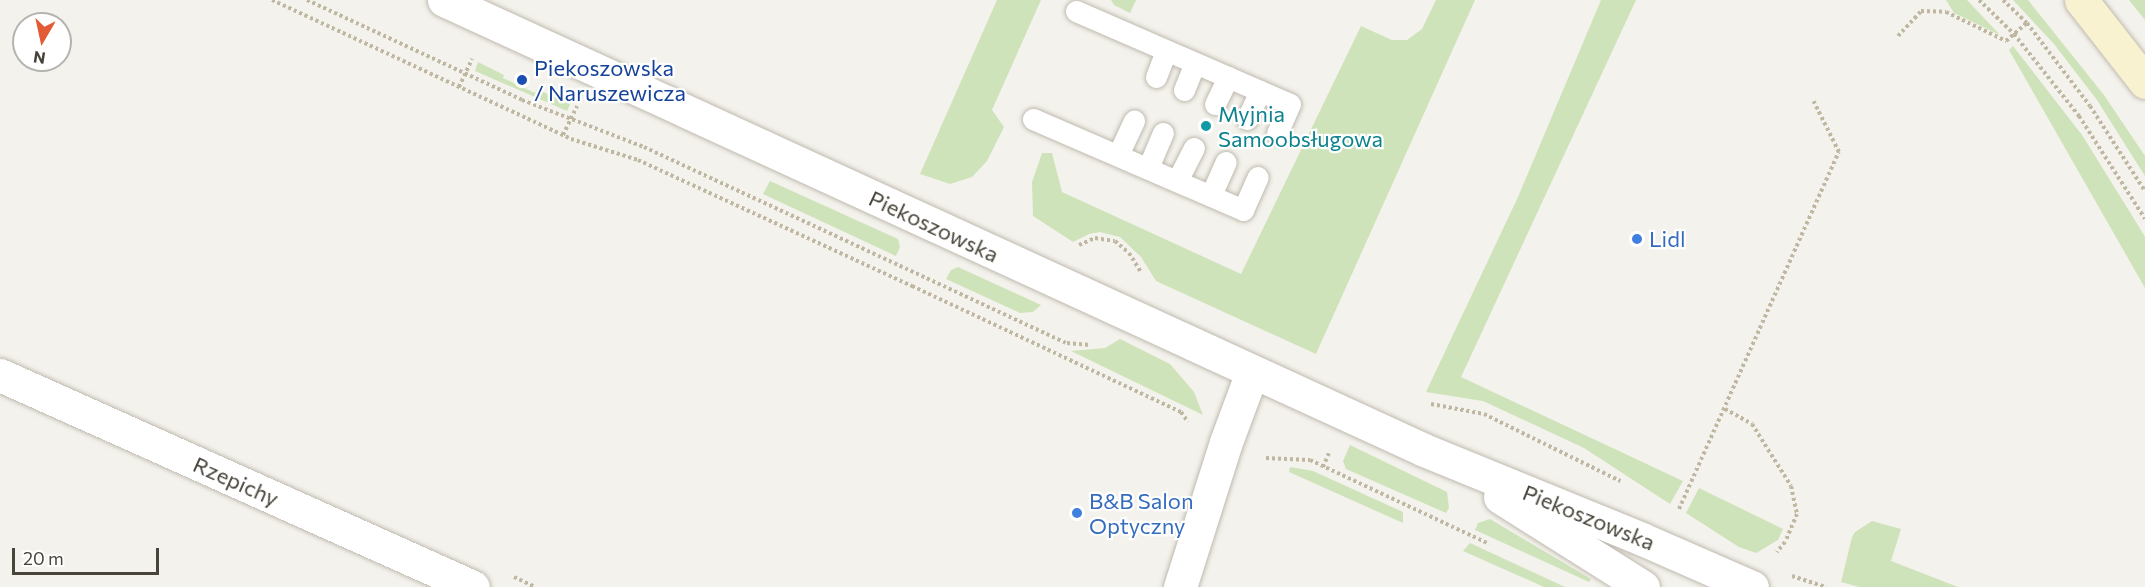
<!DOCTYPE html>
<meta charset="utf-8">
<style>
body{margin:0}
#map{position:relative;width:2145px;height:587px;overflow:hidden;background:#f4f2ec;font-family:Commissioner,sans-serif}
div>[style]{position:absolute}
.green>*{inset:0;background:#cee3ba}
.path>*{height:4px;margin-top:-2px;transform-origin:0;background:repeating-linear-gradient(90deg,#bfb7a2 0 3px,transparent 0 6px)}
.roads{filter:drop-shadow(0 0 2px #bfbaaf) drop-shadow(0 0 2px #bfbaaf)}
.lane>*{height:21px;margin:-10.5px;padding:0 10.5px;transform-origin:10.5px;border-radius:10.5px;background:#fff}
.street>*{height:33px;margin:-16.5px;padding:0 16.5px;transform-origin:16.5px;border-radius:16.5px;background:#fff}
.secondary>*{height:33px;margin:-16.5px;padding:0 16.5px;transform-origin:16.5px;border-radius:16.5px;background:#f9f2d1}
.dots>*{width:16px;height:16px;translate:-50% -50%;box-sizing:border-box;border:3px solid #fff;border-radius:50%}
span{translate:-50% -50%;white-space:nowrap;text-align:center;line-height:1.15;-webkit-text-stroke:4.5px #fff;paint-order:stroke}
.transit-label{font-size:22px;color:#164399}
.left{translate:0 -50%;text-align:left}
.culture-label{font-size:22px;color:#0d838f}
.street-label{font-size:22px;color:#48443a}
.shop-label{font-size:22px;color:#366cbe}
.north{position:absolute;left:12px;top:12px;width:60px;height:60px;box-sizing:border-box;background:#fff;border:2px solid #b6b4b0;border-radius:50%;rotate:189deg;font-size:16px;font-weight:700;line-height:24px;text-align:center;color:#48443a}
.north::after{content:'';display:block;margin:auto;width:21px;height:27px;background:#e25b36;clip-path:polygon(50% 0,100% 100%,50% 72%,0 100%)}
.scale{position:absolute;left:12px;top:548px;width:147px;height:27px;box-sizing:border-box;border:3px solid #48443a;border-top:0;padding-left:8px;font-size:18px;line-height:21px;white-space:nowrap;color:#48443a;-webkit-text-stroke:4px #fff;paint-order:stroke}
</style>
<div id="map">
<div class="green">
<i style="clip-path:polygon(997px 0,1041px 0,992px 110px,1004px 127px,987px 161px,972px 177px,950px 184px,920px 174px)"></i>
<i style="clip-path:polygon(1111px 0,1136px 0,1130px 13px,1114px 5px)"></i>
<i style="clip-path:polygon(1436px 0,1475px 0,1316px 354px,1156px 281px,1141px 257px,1120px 237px,1100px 232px,1089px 234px,1073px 242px,1033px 216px,1032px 182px,1042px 153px,1052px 153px,1062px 192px,1241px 274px,1361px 26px,1392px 40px,1407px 40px,1422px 29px)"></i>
<i style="clip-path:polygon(1601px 0,1636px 0,1461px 377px,1683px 481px,1670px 504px,1584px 448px,1483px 401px,1426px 392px,1518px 197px)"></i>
<i style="clip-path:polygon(1946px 0,1967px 0,2000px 35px,1954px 13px)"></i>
<i style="clip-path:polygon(2013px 0,2028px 0,2104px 95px,2145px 156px,2145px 176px,2097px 100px,2054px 44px)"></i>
<i style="clip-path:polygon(2129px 0,2145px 0,2145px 20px)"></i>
<i style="clip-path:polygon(2013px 46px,2082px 135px,2136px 222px,2145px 237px,2145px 288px,2009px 50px)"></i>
<i style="clip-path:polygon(478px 62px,504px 75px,503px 78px,535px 93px,537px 89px,570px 104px,567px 111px,475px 71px)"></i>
<i style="clip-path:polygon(770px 181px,898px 239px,900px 247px,896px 256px,763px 194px)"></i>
<i style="clip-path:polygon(958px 267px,1041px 305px,1033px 312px,1020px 313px,946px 279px,951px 270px)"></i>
<i style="clip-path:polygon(1120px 339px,1170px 364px,1194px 392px,1203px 415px,1071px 351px,1105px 348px)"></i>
<i style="clip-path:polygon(1350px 445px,1447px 492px,1449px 508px,1446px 513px,1346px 469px,1343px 461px)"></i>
<i style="clip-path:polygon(1290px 467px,1313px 471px,1403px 512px,1403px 523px,1289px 472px)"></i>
<i style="clip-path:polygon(1699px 488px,1783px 529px,1778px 540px,1756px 553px,1739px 547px,1686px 513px)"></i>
<i style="clip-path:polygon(1490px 519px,1591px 579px,1589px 582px,1475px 530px,1478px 523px)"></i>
<i style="clip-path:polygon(1872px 521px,1901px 529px,1891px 561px,1958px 587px,1859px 587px,1841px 582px,1852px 537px,1855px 532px)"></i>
<i style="clip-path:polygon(1470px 543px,1565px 587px,1544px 587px,1463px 551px)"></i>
</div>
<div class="path">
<i style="left:272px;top:0;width:330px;rotate:24.9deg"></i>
<i style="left:571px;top:139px;width:70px;rotate:17.4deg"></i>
<i style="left:638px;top:160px;width:302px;rotate:24.7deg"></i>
<i style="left:912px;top:286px;width:297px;rotate:25.1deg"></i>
<i style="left:1181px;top:412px;width:12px;rotate:55deg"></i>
<i style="left:307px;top:0;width:237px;rotate:24.9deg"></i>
<i style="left:522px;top:100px;width:131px;rotate:21.1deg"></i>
<i style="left:644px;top:147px;width:466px;rotate:24.9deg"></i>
<i style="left:1067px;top:343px;width:23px;rotate:5deg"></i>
<i style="left:1979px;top:0;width:49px;rotate:44.2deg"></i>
<i style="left:2014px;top:34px;width:105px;rotate:51.6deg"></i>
<i style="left:2079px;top:116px;width:122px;rotate:57.3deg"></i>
<i style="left:2003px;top:0;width:33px;rotate:44deg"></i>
<i style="left:2027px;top:23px;width:104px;rotate:52.8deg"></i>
<i style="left:2090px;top:106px;width:101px;rotate:57.1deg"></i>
<i style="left:1898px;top:36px;width:34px;rotate:-47deg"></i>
<i style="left:1921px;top:11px;width:25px;rotate:2deg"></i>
<i style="left:1946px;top:12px;width:67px;rotate:25.8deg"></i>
<i style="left:2006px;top:41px;width:28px;rotate:-41deg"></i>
<i style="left:459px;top:87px;width:31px;rotate:-65deg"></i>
<i style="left:563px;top:135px;width:32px;rotate:-64deg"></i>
<i style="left:1079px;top:245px;width:17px;rotate:-24deg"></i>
<i style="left:1095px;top:238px;width:20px;rotate:9deg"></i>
<i style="left:1115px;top:241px;width:18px;rotate:41deg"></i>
<i style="left:1129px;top:253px;width:22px;rotate:58deg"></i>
<i style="left:1431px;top:404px;width:54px;rotate:10.7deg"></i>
<i style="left:1484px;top:414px;width:152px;rotate:26.2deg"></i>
<i style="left:1725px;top:409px;width:31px;rotate:29deg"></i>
<i style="left:1752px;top:424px;width:73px;rotate:57.8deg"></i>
<i style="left:1791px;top:486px;width:29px;rotate:78deg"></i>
<i style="left:1797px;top:514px;width:30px;rotate:113deg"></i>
<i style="left:1785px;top:542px;width:13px;rotate:129deg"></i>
<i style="left:1266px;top:458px;width:44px;rotate:2.6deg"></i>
<i style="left:1310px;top:460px;width:198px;rotate:25.1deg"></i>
<i style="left:1323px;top:467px;width:15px;rotate:-67deg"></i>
<i style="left:1679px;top:509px;width:391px;rotate:-65.9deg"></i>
<i style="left:1839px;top:152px;width:58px;rotate:-116.6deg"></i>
<i style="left:1792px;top:576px;width:36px;rotate:18deg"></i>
<i style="left:514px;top:577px;width:23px;rotate:25deg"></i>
</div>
<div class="roads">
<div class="lane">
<i style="left:1076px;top:11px;width:233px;rotate:23.5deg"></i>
<i style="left:1290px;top:104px;width:32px;rotate:114deg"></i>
<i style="left:1156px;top:77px;width:28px;rotate:-69deg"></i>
<i style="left:1184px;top:90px;width:29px;rotate:-68deg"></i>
<i style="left:1215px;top:104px;width:30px;rotate:-64deg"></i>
<i style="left:1033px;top:119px;width:229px;rotate:23.4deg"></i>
<i style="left:1243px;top:210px;width:36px;rotate:-66deg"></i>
<i style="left:1247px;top:119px;width:31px;rotate:-65deg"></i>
<i style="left:1118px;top:155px;width:38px;rotate:-65deg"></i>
<i style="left:1148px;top:168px;width:38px;rotate:-67deg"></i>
<i style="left:1177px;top:181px;width:37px;rotate:-63deg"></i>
<i style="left:1211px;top:195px;width:36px;rotate:-66deg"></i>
</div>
<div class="street">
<i style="left:444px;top:0;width:1078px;rotate:24.66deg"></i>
<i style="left:1424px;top:450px;width:235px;rotate:22.2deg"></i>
<i style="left:1642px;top:539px;width:120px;rotate:23.6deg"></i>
<i style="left:0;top:375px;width:518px;rotate:24.14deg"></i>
<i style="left:1500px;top:497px;width:169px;rotate:32.2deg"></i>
<i style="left:1180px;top:587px;width:152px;rotate:-72.4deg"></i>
<i style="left:1226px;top:442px;width:75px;rotate:-69.6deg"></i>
</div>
<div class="secondary">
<i style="left:2081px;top:0;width:104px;rotate:52deg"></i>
</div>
</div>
<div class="dots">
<i style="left:522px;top:80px;background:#1a4fb4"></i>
<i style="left:1206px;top:126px;background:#0f9aa8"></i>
<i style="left:1637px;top:239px;background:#3f7fe0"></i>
<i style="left:1077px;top:513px;background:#3f7fe0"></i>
</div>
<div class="transit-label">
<span class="left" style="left:534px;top:80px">Piekoszowska<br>/ Naruszewicza</span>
</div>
<div class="culture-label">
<span class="left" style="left:1218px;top:126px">Myjnia<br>Samoobsługowa</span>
</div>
<div class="street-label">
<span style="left:934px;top:226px;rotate:25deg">Piekoszowska</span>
<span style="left:236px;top:481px;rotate:24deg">Rzepichy</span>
<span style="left:1589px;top:517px;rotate:22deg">Piekoszowska</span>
</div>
<div class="shop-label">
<span class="left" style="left:1649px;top:239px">Lidl</span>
<span class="left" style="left:1089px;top:513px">B&amp;B Salon<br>Optyczny</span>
</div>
<div class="north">N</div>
<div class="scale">20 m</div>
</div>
